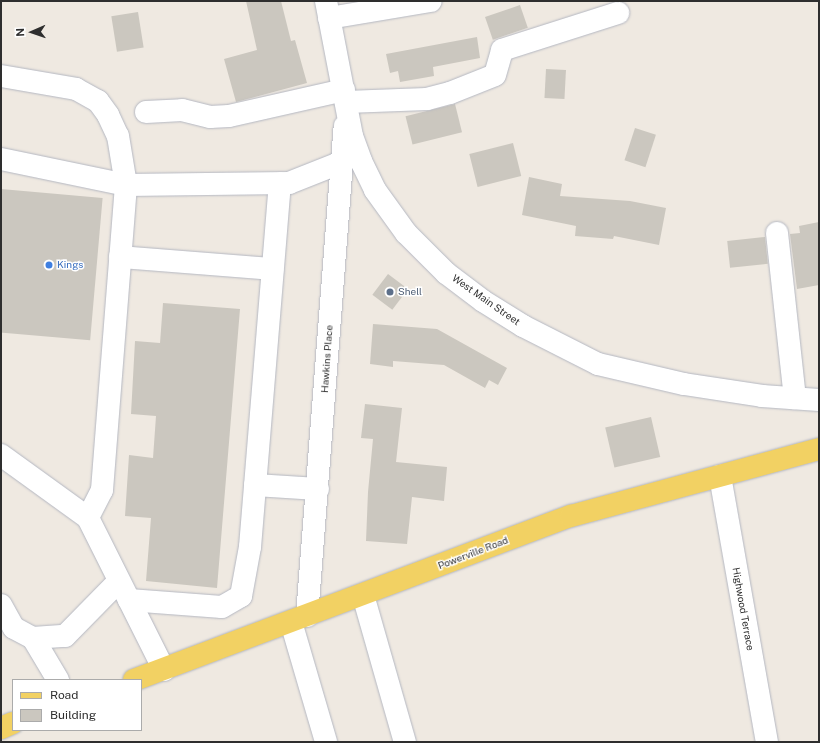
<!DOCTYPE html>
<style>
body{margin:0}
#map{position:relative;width:820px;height:743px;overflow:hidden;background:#efe9e1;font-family:"Public Sans",sans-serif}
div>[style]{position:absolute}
.building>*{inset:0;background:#cbc7bf;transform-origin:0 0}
.roads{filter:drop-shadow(0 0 1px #b4b7c1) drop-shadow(0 0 1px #b4b7c1)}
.minor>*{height:22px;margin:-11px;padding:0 11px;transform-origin:11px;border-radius:11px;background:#fff}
.major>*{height:22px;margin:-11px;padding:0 11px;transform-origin:11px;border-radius:11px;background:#f2d163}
.dots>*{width:11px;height:11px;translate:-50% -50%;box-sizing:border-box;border:2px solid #fff;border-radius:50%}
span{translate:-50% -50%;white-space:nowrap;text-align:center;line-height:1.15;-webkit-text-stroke:3px #fff;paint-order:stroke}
.shop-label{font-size:10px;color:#366cbe}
.left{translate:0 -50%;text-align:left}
.service-label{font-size:10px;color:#4e5e75}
.street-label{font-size:10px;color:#2e2e2e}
.frame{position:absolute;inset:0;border:2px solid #2e2e2e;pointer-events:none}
.legend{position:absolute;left:12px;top:679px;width:130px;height:52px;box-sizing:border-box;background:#fff;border:1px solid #ababab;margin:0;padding:5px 7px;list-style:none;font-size:12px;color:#2e2e2e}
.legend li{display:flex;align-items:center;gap:8px;height:20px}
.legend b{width:20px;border:1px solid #ababab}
.north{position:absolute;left:12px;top:12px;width:40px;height:40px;-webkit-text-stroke:3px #fff;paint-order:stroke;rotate:268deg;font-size:11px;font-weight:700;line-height:16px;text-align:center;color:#2e2e2e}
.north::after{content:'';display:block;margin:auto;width:14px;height:18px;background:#2e2e2e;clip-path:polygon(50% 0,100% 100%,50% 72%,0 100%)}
</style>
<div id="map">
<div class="building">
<i style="clip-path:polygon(246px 1px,281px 1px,291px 41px,295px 40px,307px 83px,236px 102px,224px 59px,257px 50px)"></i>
<i style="left:520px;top:5px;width:24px;height:37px;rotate:71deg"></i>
<i style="left:138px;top:12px;width:36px;height:27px;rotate:81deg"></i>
<i style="clip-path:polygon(477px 37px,480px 58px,433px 67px,434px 76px,400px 82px,398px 71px,390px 73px,386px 54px)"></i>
<i style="left:546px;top:69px;width:20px;height:29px;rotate:3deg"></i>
<i style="left:455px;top:104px;width:29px;height:51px;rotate:76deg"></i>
<i style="left:635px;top:128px;width:22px;height:34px;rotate:18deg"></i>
<i style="left:513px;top:143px;width:34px;height:45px;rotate:76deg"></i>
<i style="clip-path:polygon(529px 177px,562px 184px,560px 196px,630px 201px,666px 208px,659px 245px,614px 236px,613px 239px,575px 236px,576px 226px,522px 215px)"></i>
<i style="left:1px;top:189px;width:102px;height:143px;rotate:5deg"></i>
<i style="clip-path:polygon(819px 222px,819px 285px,797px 289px,790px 234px,800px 233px,799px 226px)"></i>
<i style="left:765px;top:237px;width:27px;height:38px;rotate:84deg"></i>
<i style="left:388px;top:274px;width:25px;height:26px;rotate:37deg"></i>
<i style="clip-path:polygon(163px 303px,240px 309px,217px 588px,146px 581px,151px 518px,125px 516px,129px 455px,153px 458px,156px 416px,131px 414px,135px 341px,160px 343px)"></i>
<i style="clip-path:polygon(373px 324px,437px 329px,507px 368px,498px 385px,489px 380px,485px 388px,444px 365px,393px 361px,393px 367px,370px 364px)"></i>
<i style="clip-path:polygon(365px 404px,402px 408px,396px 462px,447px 467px,444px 501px,412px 497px,407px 544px,366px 541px,368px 492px,373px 439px,361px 438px)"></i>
<i style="left:651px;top:417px;width:41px;height:47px;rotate:77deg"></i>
</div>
<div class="roads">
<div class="minor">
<i style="left:326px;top:1px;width:137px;rotate:79.1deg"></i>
<i style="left:352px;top:136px;width:27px;rotate:70deg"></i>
<i style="left:361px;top:161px;width:32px;rotate:64deg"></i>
<i style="left:375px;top:190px;width:53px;rotate:54.2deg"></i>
<i style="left:406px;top:233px;width:57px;rotate:45deg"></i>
<i style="left:446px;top:273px;width:46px;rotate:37.1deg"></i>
<i style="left:483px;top:301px;width:47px;rotate:32deg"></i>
<i style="left:523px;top:326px;width:84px;rotate:26.9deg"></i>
<i style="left:598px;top:364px;width:88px;rotate:13.1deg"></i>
<i style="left:684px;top:384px;width:79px;rotate:8.7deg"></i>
<i style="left:762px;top:396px;width:57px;rotate:4deg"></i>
<i style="left:329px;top:18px;width:103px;rotate:-9.5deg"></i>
<i style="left:1px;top:76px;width:76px;rotate:9.8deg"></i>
<i style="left:76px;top:89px;width:25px;rotate:29deg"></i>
<i style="left:98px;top:101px;width:17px;rotate:54deg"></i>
<i style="left:108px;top:115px;width:23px;rotate:65deg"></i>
<i style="left:118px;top:136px;width:50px;rotate:80.7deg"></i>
<i style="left:126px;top:185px;width:306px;rotate:94.5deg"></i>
<i style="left:102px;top:490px;width:31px;rotate:117deg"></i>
<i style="left:346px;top:102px;width:81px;rotate:-2.1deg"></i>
<i style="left:427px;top:99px;width:24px;rotate:-15deg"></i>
<i style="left:450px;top:93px;width:48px;rotate:-21.8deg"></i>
<i style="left:495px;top:75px;width:26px;rotate:-74deg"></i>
<i style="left:502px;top:50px;width:122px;rotate:-17.7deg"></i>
<i style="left:146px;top:112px;width:36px;rotate:-3deg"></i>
<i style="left:182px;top:110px;width:29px;rotate:14deg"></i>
<i style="left:210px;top:117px;width:19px;rotate:-3deg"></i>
<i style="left:229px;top:116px;width:118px;rotate:-12.7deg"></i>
<i style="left:1px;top:159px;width:128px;rotate:11.7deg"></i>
<i style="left:126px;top:185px;width:163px;rotate:-0.7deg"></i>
<i style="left:289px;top:183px;width:57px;rotate:-21.6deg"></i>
<i style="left:777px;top:233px;width:166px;rotate:83.8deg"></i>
<i style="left:120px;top:257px;width:153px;rotate:4.5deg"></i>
<i style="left:1px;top:455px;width:107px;rotate:35.9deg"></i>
<i style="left:88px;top:518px;width:170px;rotate:63.4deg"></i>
<i style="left:720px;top:476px;width:270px;rotate:80deg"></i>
<i style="left:255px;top:485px;width:63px;rotate:3.6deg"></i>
<i style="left:363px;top:595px;width:153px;rotate:74.1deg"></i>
<i style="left:129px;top:600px;width:93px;rotate:4.3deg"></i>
<i style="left:222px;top:607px;width:22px;rotate:-30deg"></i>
<i style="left:241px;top:596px;width:50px;rotate:-79.6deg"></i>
<i style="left:250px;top:547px;width:365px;rotate:-85.3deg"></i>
<i style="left:1px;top:605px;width:26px;rotate:61deg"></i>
<i style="left:14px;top:628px;width:21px;rotate:28deg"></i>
<i style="left:33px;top:638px;width:32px;rotate:-4deg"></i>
<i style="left:65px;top:636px;width:77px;rotate:-45.5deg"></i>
<i style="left:307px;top:616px;width:491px;rotate:-85.6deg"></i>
<i style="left:291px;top:622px;width:125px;rotate:73.7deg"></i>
<i style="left:33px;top:638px;width:49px;rotate:59.2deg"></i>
</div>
<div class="major">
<i style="left:134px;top:680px;width:467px;rotate:-20.6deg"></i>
<i style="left:571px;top:516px;width:257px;rotate:-15.1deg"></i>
<i style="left:1px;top:728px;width:13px;rotate:-23deg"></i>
</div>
</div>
<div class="dots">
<i style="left:49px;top:265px;background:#3f7fe0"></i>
<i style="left:390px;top:292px;background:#5c6f8a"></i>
</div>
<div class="shop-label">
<span class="left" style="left:57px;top:265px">Kings</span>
</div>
<div class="service-label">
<span class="left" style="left:398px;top:292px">Shell</span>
</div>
<div class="street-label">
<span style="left:486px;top:300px;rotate:35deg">West Main Street</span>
<span style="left:327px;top:359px;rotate:-86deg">Hawkins Place</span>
<span style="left:473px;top:553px;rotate:-21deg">Powerville Road</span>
<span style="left:743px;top:609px;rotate:80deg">Highwood Terrace</span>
</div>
<div class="frame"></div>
<ul class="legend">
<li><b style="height:5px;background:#f2d163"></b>Road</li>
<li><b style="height:11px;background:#cbc7bf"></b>Building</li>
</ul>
<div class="north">N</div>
</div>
